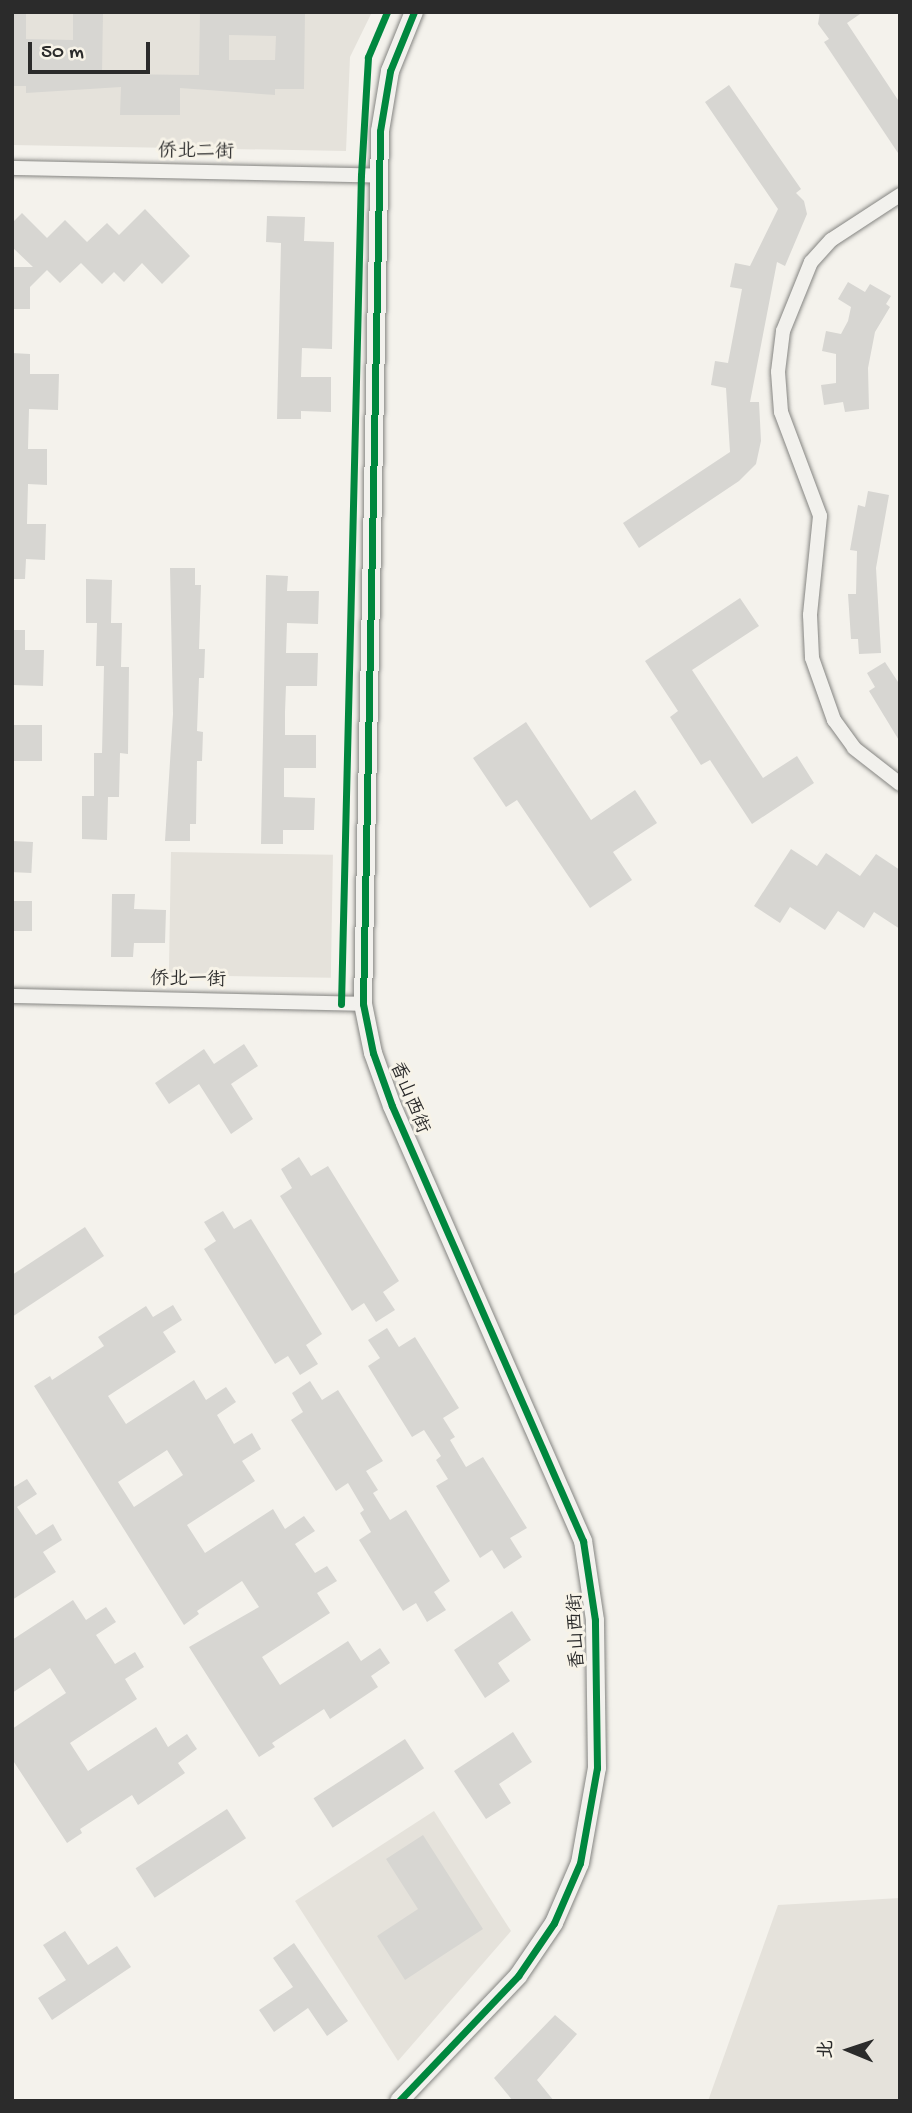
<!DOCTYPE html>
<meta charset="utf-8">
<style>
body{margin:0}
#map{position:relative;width:912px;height:2113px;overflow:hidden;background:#f4f2ec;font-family:"Gochi Hand","LXGW WenKai TC",sans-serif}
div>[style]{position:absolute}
.built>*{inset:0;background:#e5e2db;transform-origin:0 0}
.building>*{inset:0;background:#d7d6d2;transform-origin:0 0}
.roads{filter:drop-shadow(0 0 2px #858582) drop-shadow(0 0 2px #858582)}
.minor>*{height:14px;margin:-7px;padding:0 7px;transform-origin:7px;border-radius:7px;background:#f2f1ed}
.tertiary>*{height:18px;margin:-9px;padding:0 9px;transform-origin:9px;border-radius:9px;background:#f2f1ed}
.cycleway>*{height:7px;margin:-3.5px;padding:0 3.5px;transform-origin:3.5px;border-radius:3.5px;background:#00873e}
span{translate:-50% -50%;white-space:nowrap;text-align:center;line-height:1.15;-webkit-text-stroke:6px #f7f3e8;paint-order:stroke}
.street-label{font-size:19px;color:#2b2b2b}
.frame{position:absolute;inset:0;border:14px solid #2b2b2b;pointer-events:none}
.north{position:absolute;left:814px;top:2015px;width:70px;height:70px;-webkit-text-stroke:5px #f7f3e8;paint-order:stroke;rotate:272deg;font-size:19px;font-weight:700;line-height:28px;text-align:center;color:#2b2b2b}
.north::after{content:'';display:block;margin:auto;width:24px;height:32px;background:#2b2b2b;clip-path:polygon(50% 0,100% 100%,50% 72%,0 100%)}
.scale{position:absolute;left:28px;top:42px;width:122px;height:32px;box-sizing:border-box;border:4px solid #2b2b2b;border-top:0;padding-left:9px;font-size:21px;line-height:24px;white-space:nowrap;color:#2b2b2b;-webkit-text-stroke:5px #f7f3e8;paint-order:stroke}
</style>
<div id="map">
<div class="built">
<i style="clip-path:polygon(12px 12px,372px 12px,350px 57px,346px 151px,12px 145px)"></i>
<i style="left:171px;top:852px;width:162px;height:123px;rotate:1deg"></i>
<i style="clip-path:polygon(434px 1811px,511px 1931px,398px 2061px,295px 1901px)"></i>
<i style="clip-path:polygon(900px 1898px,900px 2101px,708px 2101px,778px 1905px)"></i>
</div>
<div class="building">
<i style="clip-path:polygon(evenodd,12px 12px,26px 12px,26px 39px,73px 40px,73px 12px,103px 12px,102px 74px,199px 75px,200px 12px,305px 12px,304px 89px,275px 89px,275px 95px,180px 88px,180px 115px,120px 115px,121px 87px,26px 93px,26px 86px,12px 86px,12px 12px,229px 35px,276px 36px,275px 60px,229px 60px,229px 35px)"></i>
<i style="clip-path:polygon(820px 12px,863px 12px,847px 23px,900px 103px,900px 156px,824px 42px,829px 39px,818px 24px)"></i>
<i style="clip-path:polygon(729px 85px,801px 189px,796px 193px,804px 201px,807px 214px,785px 266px,777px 262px,750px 402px,759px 402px,761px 441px,756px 464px,739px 481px,639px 548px,623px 523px,730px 452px,726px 388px,711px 385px,715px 361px,728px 363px,742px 289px,730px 287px,735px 263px,750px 266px,778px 209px,705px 102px)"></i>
<i style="clip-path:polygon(145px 209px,190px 256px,162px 284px,142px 263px,124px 282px,114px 272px,102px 284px,81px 263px,60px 283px,47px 270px,30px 287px,30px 309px,12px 309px,12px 267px,33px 267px,12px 247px,12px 223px,22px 213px,47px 238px,65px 220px,87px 242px,107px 223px,119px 235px)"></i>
<i style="clip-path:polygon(267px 216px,305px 217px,304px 241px,334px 242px,332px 349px,302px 348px,301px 377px,331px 377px,331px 412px,301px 411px,301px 419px,277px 419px,281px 243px,266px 242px)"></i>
<i style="clip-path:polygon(848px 282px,865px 292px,870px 284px,891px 296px,886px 304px,890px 307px,875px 332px,868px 368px,869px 409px,845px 412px,843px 402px,824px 405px,821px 385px,836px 383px,836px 354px,822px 351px,826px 331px,841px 334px,848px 321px,851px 307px,838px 299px)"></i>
<i style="clip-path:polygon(12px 353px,30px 354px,30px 374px,59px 374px,58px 410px,29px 409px,28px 449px,47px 449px,47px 485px,28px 484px,27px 524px,46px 524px,45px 560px,26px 559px,25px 579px,12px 579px)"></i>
<i style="clip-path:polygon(868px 491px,889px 495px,876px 568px,881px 653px,859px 654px,858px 639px,851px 639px,848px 594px,856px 594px,857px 551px,850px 550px,858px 505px,865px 507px)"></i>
<i style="clip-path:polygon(170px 568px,195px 568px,195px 585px,201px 585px,199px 649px,205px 649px,204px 678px,199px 678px,197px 731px,203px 732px,202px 761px,197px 761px,196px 824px,190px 824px,190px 841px,165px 841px,173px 714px)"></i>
<i style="clip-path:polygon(266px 575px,288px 576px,287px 591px,319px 591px,318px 624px,287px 623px,286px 653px,318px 653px,317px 686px,286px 686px,285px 712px,285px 735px,316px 735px,316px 768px,284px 768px,284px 797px,315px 798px,314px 830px,283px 830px,283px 844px,261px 844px)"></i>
<i style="clip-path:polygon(86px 579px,112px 580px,111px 623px,122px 623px,121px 667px,129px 667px,128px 754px,120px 753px,119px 797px,108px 797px,107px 840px,82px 839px,82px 796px,94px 796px,94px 753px,102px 753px,104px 666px,96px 666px,97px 623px,86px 623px)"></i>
<i style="clip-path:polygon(740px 598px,759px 626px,692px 670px,763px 778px,797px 756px,814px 783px,752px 824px,710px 760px,701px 765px,670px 717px,678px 711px,645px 661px)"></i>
<i style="clip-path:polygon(12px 630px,25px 630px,25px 650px,44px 650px,43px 686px,12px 685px)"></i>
<i style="clip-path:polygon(885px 662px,900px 685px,900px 742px,869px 691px,875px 687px,867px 673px)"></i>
<i style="clip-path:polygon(526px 722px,591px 820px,635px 790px,657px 823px,613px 852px,632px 880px,590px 908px,517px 800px,506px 807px,473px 758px)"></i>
<i style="left:12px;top:725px;width:30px;height:36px"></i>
<i style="left:12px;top:841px;width:21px;height:31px;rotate:3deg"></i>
<i style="clip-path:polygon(791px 849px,817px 866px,826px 853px,860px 876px,876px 854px,900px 870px,900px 929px,874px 912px,864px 928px,838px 911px,825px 930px,790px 907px,780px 923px,754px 906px)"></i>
<i style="clip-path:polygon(112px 894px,135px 894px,134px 909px,166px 910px,165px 943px,134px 943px,133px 957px,111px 957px)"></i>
<i style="left:12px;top:901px;width:20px;height:30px"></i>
<i style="clip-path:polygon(244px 1044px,258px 1066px,231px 1084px,253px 1119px,231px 1134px,199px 1084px,169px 1104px,155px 1083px,204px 1049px,214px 1064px)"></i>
<i style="clip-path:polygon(299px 1157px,311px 1176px,328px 1166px,399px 1281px,383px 1292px,395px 1310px,376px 1322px,364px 1303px,352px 1311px,280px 1196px,292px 1188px,281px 1169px)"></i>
<i style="clip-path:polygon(223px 1211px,234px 1229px,251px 1219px,322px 1334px,306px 1345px,318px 1364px,300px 1375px,288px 1356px,275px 1364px,204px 1249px,216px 1241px,204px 1222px)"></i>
<i style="clip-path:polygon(85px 1227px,104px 1256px,12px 1317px,12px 1275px)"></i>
<i style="clip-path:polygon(evenodd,173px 1305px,182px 1320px,163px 1332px,176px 1352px,108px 1396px,126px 1424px,194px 1380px,206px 1400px,226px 1387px,236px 1402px,217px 1415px,234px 1444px,252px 1433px,261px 1449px,242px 1461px,255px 1481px,187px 1525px,205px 1553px,273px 1509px,285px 1529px,304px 1516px,315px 1531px,295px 1544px,315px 1573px,327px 1566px,337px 1581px,317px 1593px,330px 1613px,262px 1657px,280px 1685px,348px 1641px,361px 1661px,380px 1648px,390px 1663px,371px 1676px,378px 1687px,330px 1719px,324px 1709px,272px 1743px,275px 1747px,259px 1757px,189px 1647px,259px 1607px,242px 1581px,197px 1611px,199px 1614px,184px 1625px,34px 1386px,50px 1376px,52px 1380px,104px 1346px,98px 1337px,146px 1306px,153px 1317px,173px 1305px,167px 1450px,183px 1475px,134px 1507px,118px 1482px,167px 1450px)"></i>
<i style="clip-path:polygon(387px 1328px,399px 1347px,415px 1337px,459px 1408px,443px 1418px,455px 1437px,450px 1440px,466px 1467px,483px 1457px,527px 1528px,510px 1538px,522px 1557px,504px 1569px,492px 1550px,480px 1558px,436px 1486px,448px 1479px,436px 1460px,441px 1456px,424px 1430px,412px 1437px,368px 1366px,380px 1358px,368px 1340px)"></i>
<i style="clip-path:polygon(310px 1381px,322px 1400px,338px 1390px,383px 1461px,366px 1471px,378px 1490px,373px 1493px,390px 1520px,406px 1510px,450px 1581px,434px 1592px,446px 1610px,427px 1622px,416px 1603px,403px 1611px,359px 1540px,371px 1532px,360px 1513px,364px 1510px,348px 1483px,336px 1491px,291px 1420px,303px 1412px,292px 1393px)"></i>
<i style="clip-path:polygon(27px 1479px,37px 1494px,17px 1507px,36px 1535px,53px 1524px,62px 1540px,43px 1552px,56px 1572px,12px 1600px,12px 1488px)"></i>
<i style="clip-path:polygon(73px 1600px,86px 1620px,106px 1607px,116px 1622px,96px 1635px,115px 1664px,135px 1652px,144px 1667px,125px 1679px,137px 1699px,70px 1743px,88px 1771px,156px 1727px,168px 1747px,187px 1734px,197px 1749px,178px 1763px,185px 1773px,138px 1805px,132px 1795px,80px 1829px,82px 1833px,67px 1843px,12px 1759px,12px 1729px,66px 1693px,50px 1668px,12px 1693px,12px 1640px)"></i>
<i style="clip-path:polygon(512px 1611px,531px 1640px,498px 1663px,510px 1681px,485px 1698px,454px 1650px)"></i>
<i style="clip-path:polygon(513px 1732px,532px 1762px,499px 1784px,511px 1803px,486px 1819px,454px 1771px)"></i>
<i style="left:405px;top:1739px;width:35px;height:109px;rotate:57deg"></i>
<i style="left:227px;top:1809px;width:35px;height:109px;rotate:57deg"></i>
<i style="clip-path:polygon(423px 1835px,483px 1929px,405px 1980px,377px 1936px,418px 1909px,386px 1859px)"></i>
<i style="clip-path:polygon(65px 1931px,88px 1965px,117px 1946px,131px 1967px,52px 2020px,38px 1998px,66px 1980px,43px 1945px)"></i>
<i style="clip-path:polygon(294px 1943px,348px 2021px,327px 2036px,308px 2008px,274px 2032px,259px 2010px,293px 1987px,273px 1958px)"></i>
<i style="clip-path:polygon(555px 2015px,577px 2034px,537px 2080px,554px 2101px,513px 2101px,494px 2078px)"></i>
</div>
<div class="roads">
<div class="minor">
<i style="left:12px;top:168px;width:367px;rotate:1.2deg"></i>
<i style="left:900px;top:195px;width:82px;rotate:146.9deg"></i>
<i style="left:831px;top:240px;width:30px;rotate:132deg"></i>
<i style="left:811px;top:262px;width:74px;rotate:112.1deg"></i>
<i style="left:783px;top:331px;width:41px;rotate:97deg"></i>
<i style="left:778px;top:372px;width:40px;rotate:85.7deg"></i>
<i style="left:781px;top:412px;width:111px;rotate:69.4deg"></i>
<i style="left:820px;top:516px;width:100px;rotate:95.8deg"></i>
<i style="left:810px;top:615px;width:43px;rotate:87.3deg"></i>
<i style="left:812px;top:658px;width:66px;rotate:70.5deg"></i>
<i style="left:834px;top:720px;width:34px;rotate:54deg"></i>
<i style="left:854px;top:748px;width:58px;rotate:38deg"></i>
<i style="left:12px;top:996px;width:351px;rotate:1.3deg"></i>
</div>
<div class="tertiary">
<i style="left:399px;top:2101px;width:173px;rotate:-46.4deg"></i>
<i style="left:518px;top:1976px;width:64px;rotate:-55.8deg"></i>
<i style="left:554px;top:1923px;width:65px;rotate:-66.6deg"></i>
<i style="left:580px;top:1863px;width:97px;rotate:-79.9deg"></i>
<i style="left:597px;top:1768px;width:148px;rotate:-90.8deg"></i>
<i style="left:595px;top:1620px;width:80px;rotate:-98.6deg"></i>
<i style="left:583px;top:1541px;width:475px;rotate:-113.7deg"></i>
<i style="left:392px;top:1106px;width:56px;rotate:-109.7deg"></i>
<i style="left:373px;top:1053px;width:50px;rotate:-101.5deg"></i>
<i style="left:363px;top:1004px;width:873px;rotate:-88.88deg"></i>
<i style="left:380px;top:131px;width:61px;rotate:-80.5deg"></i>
<i style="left:390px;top:71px;width:64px;rotate:-67.9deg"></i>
</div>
</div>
<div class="cycleway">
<i style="left:341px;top:1004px;width:829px;rotate:-88.62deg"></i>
<i style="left:361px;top:175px;width:118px;rotate:-86.6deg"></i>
<i style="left:368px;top:57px;width:49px;rotate:-67.1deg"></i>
<i style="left:399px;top:2101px;width:173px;rotate:-46.4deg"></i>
<i style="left:518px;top:1976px;width:64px;rotate:-55.8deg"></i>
<i style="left:554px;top:1923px;width:65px;rotate:-66.6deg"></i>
<i style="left:580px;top:1863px;width:97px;rotate:-79.9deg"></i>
<i style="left:597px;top:1768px;width:148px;rotate:-90.8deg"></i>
<i style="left:595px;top:1620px;width:80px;rotate:-98.6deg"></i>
<i style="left:583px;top:1541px;width:475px;rotate:-113.7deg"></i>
<i style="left:392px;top:1106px;width:56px;rotate:-109.7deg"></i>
<i style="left:373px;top:1053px;width:50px;rotate:-101.5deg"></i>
<i style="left:363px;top:1004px;width:873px;rotate:-88.88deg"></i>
<i style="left:380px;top:131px;width:61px;rotate:-80.5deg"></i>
<i style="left:390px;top:71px;width:64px;rotate:-67.9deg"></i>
</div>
<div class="street-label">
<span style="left:196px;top:153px;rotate:1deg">侨北二街</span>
<span style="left:188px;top:981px;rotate:1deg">侨北一街</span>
<span style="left:408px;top:1098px;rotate:68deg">香山西街</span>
<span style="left:578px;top:1631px;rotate:-92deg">香山西街</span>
</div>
<div class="frame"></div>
<div class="north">北</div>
<div class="scale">50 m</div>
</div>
